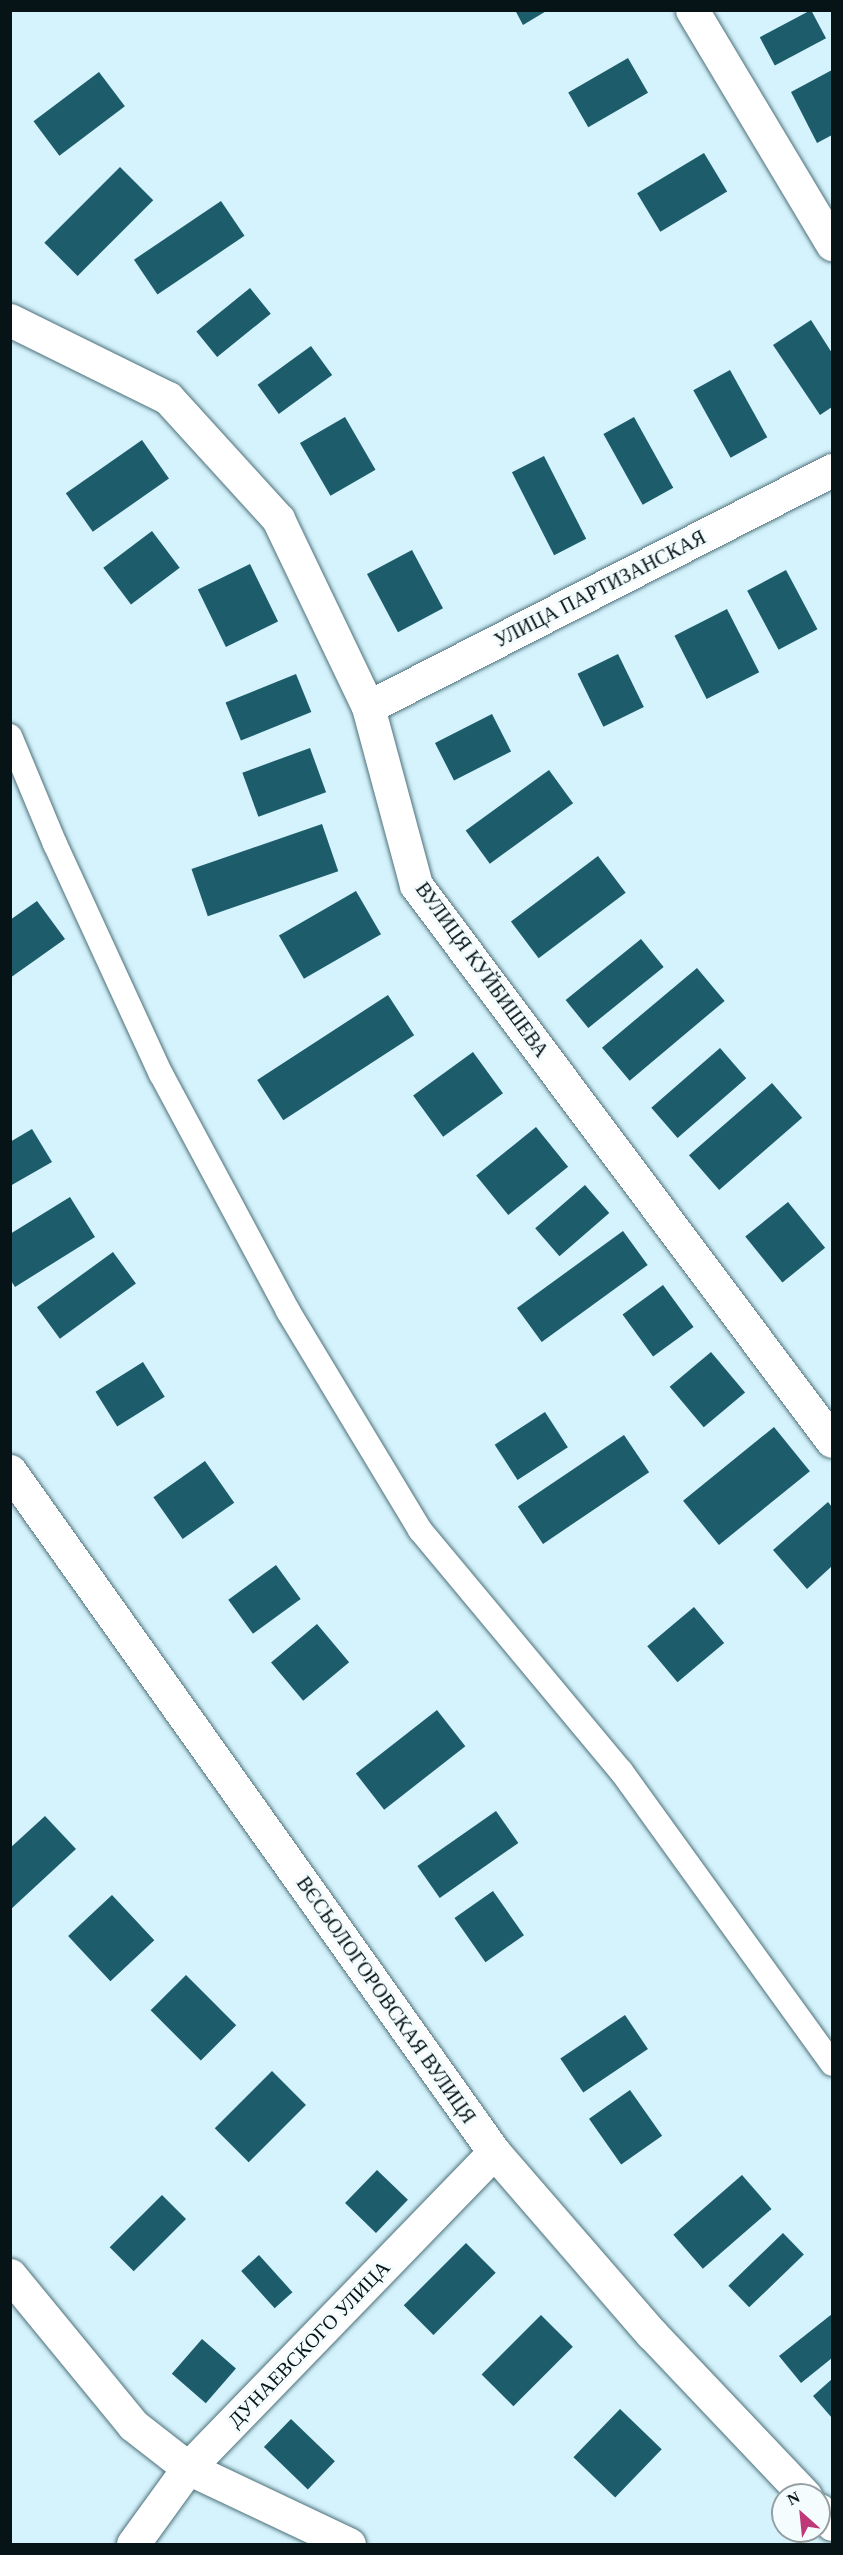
<!DOCTYPE html>
<meta charset="utf-8">
<style>
body{margin:0}
#map{position:relative;width:843px;height:2555px;overflow:hidden;background:#d5f3fc;font-family:"Times New Roman",serif}
div>[style]{position:absolute}
.building>*{inset:0;background:#1d5c6b;transform-origin:0 0}
.roads{filter:drop-shadow(0 0 2px #4d707a) drop-shadow(0 0 2px #4d707a)}
.lane>*{height:24px;margin:-12px;padding:0 12px;transform-origin:12px;border-radius:12px;background:#fff}
.street>*{height:33px;margin:-16.5px;padding:0 16.5px;transform-origin:16.5px;border-radius:16.5px;background:#fff}
.secondary>*{height:33px;margin:-16.5px;padding:0 16.5px;transform-origin:16.5px;border-radius:16.5px;background:#fff}
span{translate:-50% -50%;white-space:nowrap;text-align:center;line-height:1.15;-webkit-text-stroke:6px #f4fcfe;paint-order:stroke}
.street-label{font-size:20px;color:#061417}
.frame{position:absolute;inset:0;border:12px solid #061417;pointer-events:none}
.north{position:absolute;left:771px;top:2483px;width:60px;height:60px;box-sizing:border-box;background:#f4fcfe;border:2px solid #959fa2;border-radius:50%;rotate:333deg;font-size:16px;font-weight:700;line-height:24px;text-align:center;color:#061417}
.north::after{content:'';display:block;margin:auto;width:21px;height:27px;background:#bf3878;clip-path:polygon(50% 0,100% 100%,50% 72%,0 100%)}
</style>
<div id="map">
<div class="building">
<i style="clip-path:polygon(515px 10px,548px 10px,523px 25px)"></i>
<i style="left:811px;top:10px;width:32px;height:58px;rotate:62deg"></i>
<i style="left:628px;top:58px;width:40px;height:69px;rotate:60deg"></i>
<i style="clip-path:polygon(832px 70px,832px 135px,817px 143px,791px 92px)"></i>
<i style="left:99px;top:72px;width:43px;height:82px;rotate:53deg"></i>
<i style="left:704px;top:153px;width:45px;height:78px;rotate:59deg"></i>
<i style="left:120px;top:167px;width:47px;height:107px;rotate:45deg"></i>
<i style="left:221px;top:201px;width:42px;height:105px;rotate:56deg"></i>
<i style="left:250px;top:288px;width:33px;height:69px;rotate:51deg"></i>
<i style="clip-path:polygon(811px 320px,832px 353px,832px 407px,820px 415px,773px 345px)"></i>
<i style="left:311px;top:346px;width:36px;height:66px;rotate:54deg"></i>
<i style="left:730px;top:370px;width:77px;height:42px;rotate:61deg"></i>
<i style="left:345px;top:417px;width:61px;height:52px;rotate:60deg"></i>
<i style="left:634px;top:417px;width:81px;height:35px;rotate:61deg"></i>
<i style="left:142px;top:440px;width:47px;height:93px;rotate:55deg"></i>
<i style="left:544px;top:456px;width:93px;height:36px;rotate:63deg"></i>
<i style="left:152px;top:531px;width:46px;height:61px;rotate:53deg"></i>
<i style="left:412px;top:550px;width:66px;height:51px;rotate:62deg"></i>
<i style="left:250px;top:564px;width:64px;height:58px;rotate:64deg"></i>
<i style="left:786px;top:570px;width:67px;height:44px;rotate:62deg"></i>
<i style="left:727px;top:609px;width:71px;height:59px;rotate:63deg"></i>
<i style="left:618px;top:654px;width:59px;height:45px;rotate:64deg"></i>
<i style="left:296px;top:674px;width:41px;height:76px;rotate:68deg"></i>
<i style="left:492px;top:714px;width:42px;height:64px;rotate:63deg"></i>
<i style="left:310px;top:748px;width:47px;height:72px;rotate:70deg"></i>
<i style="left:549px;top:770px;width:41px;height:103px;rotate:54deg"></i>
<i style="left:322px;top:824px;width:50px;height:138px;rotate:71deg"></i>
<i style="left:598px;top:856px;width:46px;height:109px;rotate:53deg"></i>
<i style="left:356px;top:891px;width:50px;height:89px;rotate:60deg"></i>
<i style="clip-path:polygon(37px 901px,65px 939px,10px 978px,10px 920px)"></i>
<i style="left:641px;top:939px;width:36px;height:97px;rotate:51deg"></i>
<i style="left:697px;top:968px;width:43px;height:124px;rotate:50deg"></i>
<i style="left:388px;top:995px;width:48px;height:156px;rotate:57deg"></i>
<i style="left:720px;top:1048px;width:40px;height:91px;rotate:49deg"></i>
<i style="left:473px;top:1052px;width:51px;height:74px;rotate:54deg"></i>
<i style="left:772px;top:1083px;width:46px;height:110px;rotate:49deg"></i>
<i style="left:536px;top:1127px;width:51px;height:77px;rotate:51deg"></i>
<i style="clip-path:polygon(32px 1129px,52px 1162px,10px 1186px,10px 1142px)"></i>
<i style="left:585px;top:1185px;width:37px;height:66px;rotate:49deg"></i>
<i style="clip-path:polygon(70px 1197px,95px 1237px,15px 1287px,10px 1279px,10px 1234px)"></i>
<i style="left:788px;top:1202px;width:59px;height:55px;rotate:51deg"></i>
<i style="left:623px;top:1231px;width:42px;height:131px;rotate:54deg"></i>
<i style="left:113px;top:1252px;width:39px;height:94px;rotate:54deg"></i>
<i style="left:663px;top:1285px;width:52px;height:50px;rotate:54deg"></i>
<i style="left:711px;top:1352px;width:53px;height:54px;rotate:50deg"></i>
<i style="left:143px;top:1362px;width:41px;height:56px;rotate:58deg"></i>
<i style="left:545px;top:1412px;width:42px;height:60px;rotate:57deg"></i>
<i style="left:774px;top:1427px;width:57px;height:117px;rotate:51deg"></i>
<i style="left:624px;top:1435px;width:45px;height:128px;rotate:56deg"></i>
<i style="left:205px;top:1461px;width:51px;height:63px;rotate:55deg"></i>
<i style="clip-path:polygon(828px 1502px,832px 1507px,832px 1566px,807px 1589px,773px 1550px)"></i>
<i style="left:276px;top:1565px;width:42px;height:59px;rotate:54deg"></i>
<i style="left:694px;top:1607px;width:47px;height:61px;rotate:50deg"></i>
<i style="left:317px;top:1624px;width:50px;height:60px;rotate:50deg"></i>
<i style="left:437px;top:1710px;width:46px;height:103px;rotate:52deg"></i>
<i style="left:496px;top:1811px;width:39px;height:96px;rotate:55deg"></i>
<i style="clip-path:polygon(45px 1816px,76px 1849px,10px 1910px,10px 1848px)"></i>
<i style="left:493px;top:1891px;width:54px;height:47px;rotate:55deg"></i>
<i style="left:112px;top:1895px;width:62px;height:60px;rotate:47deg"></i>
<i style="left:186px;top:1975px;width:71px;height:50px;rotate:45deg"></i>
<i style="left:625px;top:2015px;width:41px;height:78px;rotate:56deg"></i>
<i style="left:272px;top:2071px;width:48px;height:81px;rotate:45deg"></i>
<i style="left:630px;top:2090px;width:56px;height:50px;rotate:55deg"></i>
<i style="left:377px;top:2170px;width:43px;height:46px;rotate:44deg"></i>
<i style="left:742px;top:2175px;width:45px;height:91px;rotate:49deg"></i>
<i style="left:162px;top:2195px;width:34px;height:74px;rotate:45deg"></i>
<i style="left:783px;top:2233px;width:30px;height:76px;rotate:46deg"></i>
<i style="left:466px;top:2243px;width:42px;height:88px;rotate:45deg"></i>
<i style="left:259px;top:2255px;width:50px;height:24px;rotate:48deg"></i>
<i style="clip-path:polygon(832px 2314px,832px 2358px,801px 2383px,779px 2356px)"></i>
<i style="left:541px;top:2315px;width:45px;height:84px;rotate:45deg"></i>
<i style="left:202px;top:2339px;width:45px;height:46px;rotate:41deg"></i>
<i style="clip-path:polygon(832px 2379px,832px 2418px,813px 2396px)"></i>
<i style="left:620px;top:2409px;width:58px;height:67px;rotate:44deg"></i>
<i style="left:291px;top:2419px;width:61px;height:39px;rotate:44deg"></i>
</div>
<div class="roads">
<div class="lane">
<i style="left:10px;top:736px;width:117px;rotate:67.4deg"></i>
<i style="left:55px;top:844px;width:253px;rotate:65.3deg"></i>
<i style="left:161px;top:1074px;width:269px;rotate:61.8deg"></i>
<i style="left:288px;top:1311px;width:256px;rotate:58.9deg"></i>
<i style="left:420px;top:1530px;width:314px;rotate:50.2deg"></i>
<i style="left:621px;top:1771px;width:361px;rotate:54.2deg"></i>
</div>
<div class="street">
<i style="left:692px;top:10px;width:273px;rotate:59.1deg"></i>
<i style="left:10px;top:320px;width:176px;rotate:26.3deg"></i>
<i style="left:168px;top:398px;width:164px;rotate:47.7deg"></i>
<i style="left:278px;top:519px;width:208px;rotate:64.4deg"></i>
<i style="left:368px;top:707px;width:184px;rotate:74.9deg"></i>
<i style="left:416px;top:885px;width:694px;rotate:53.2deg"></i>
<i style="left:368px;top:707px;width:521px;rotate:-27.06deg"></i>
<i style="left:10px;top:2275px;width:194px;rotate:50.6deg"></i>
<i style="left:133px;top:2425px;width:70px;rotate:38deg"></i>
<i style="left:188px;top:2468px;width:178px;rotate:25.3deg"></i>
<i style="left:133px;top:2544px;width:94px;rotate:-54.1deg"></i>
<i style="left:188px;top:2468px;width:440px;rotate:-45.9deg"></i>
</div>
<div class="secondary">
<i style="left:10px;top:1471px;width:835px;rotate:54.6deg"></i>
<i style="left:494px;top:2152px;width:240px;rotate:49.1deg"></i>
<i style="left:651px;top:2333px;width:224px;rotate:46.5deg"></i>
<i style="left:819px;top:2510px;width:19px;rotate:47deg"></i>
</div>
</div>
<div class="street-label">
<span style="left:600px;top:589px;rotate:-27deg">УЛИЦА ПАРТИЗАНСКАЯ</span>
<span style="left:482px;top:970px;rotate:54deg">ВУЛИЦЯ КУЙБИШЕВА</span>
<span style="left:386px;top:2000px;rotate:55deg">ВЄСЬОЛОГОРОВСКАЯ ВУЛИЦЯ</span>
<span style="left:309px;top:2344px;rotate:-46deg">ДУНАЕВСКОГО УЛИЦА</span>
</div>
<div class="frame"></div>
<div class="north">N</div>
</div>
